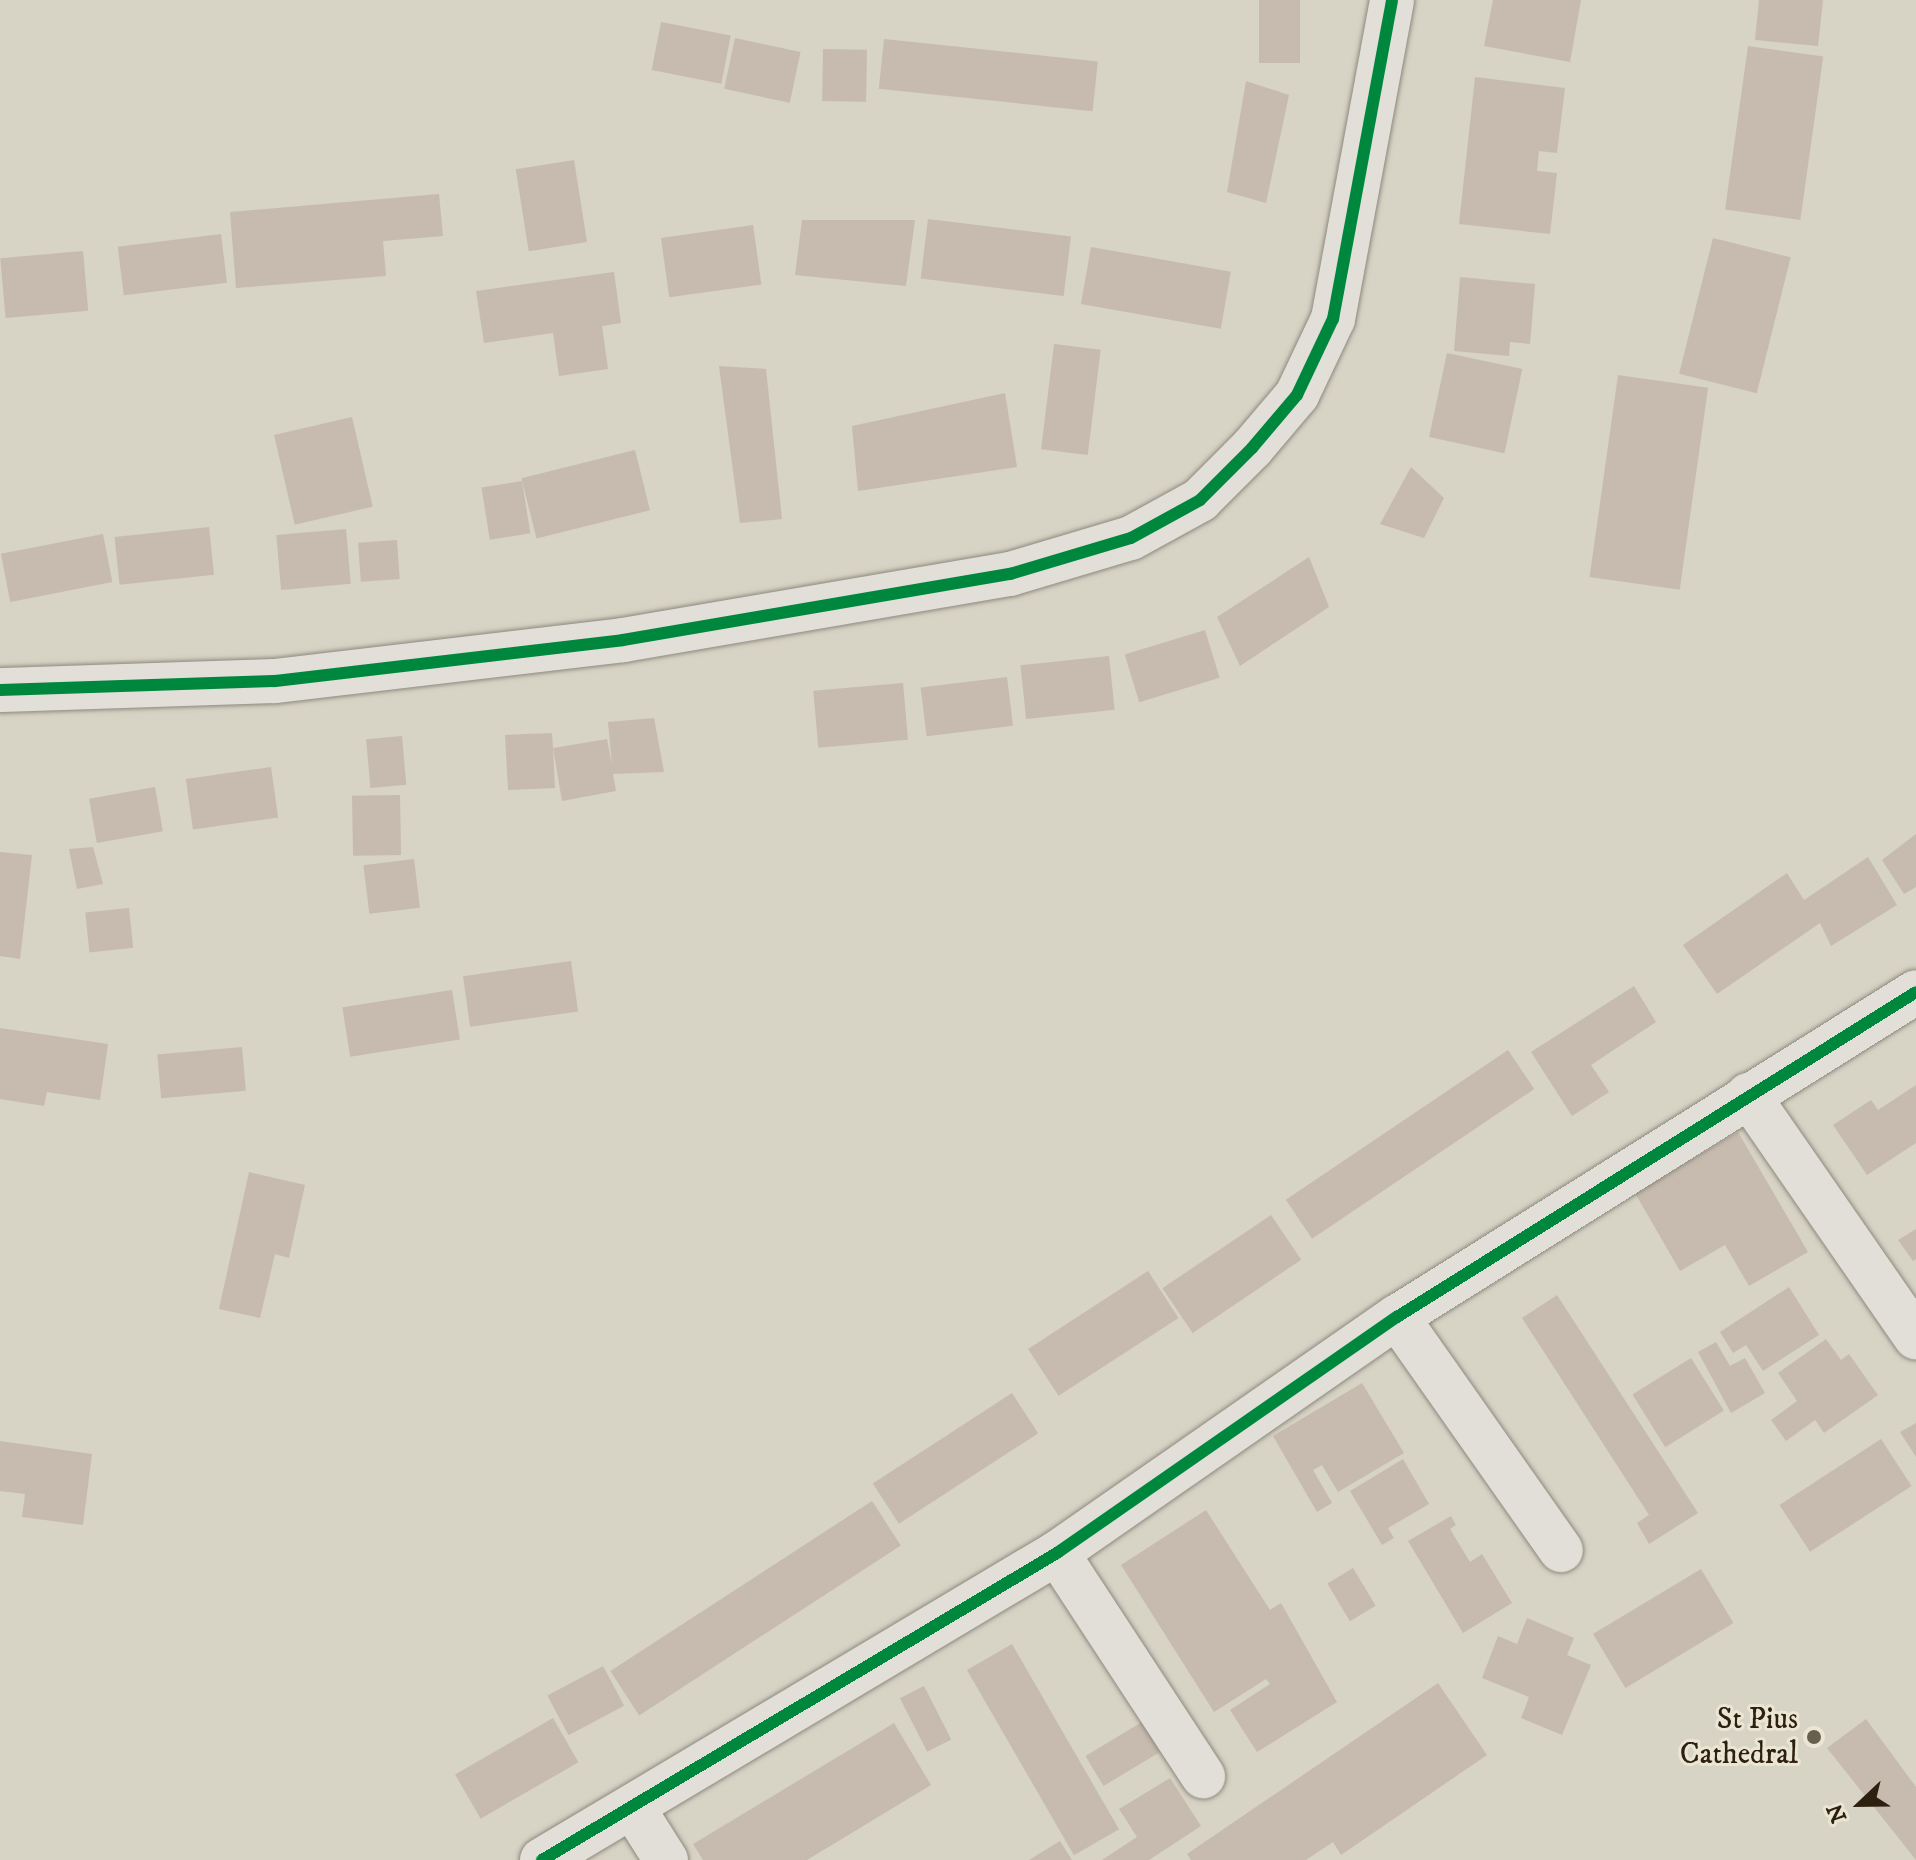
<!DOCTYPE html>
<style>
body{margin:0}
#map{position:relative;width:1916px;height:1860px;overflow:hidden;background:#d7d3c5;font-family:"IM FELL DW Pica",serif}
div>[style]{position:absolute}
.building>*{inset:0;background:#c7bbaf;transform-origin:0 0}
.roads{filter:drop-shadow(0 0 2px #8d897f) drop-shadow(0 0 2px #8d897f)}
.minor>*{height:44px;margin:-22px;padding:0 22px;transform-origin:22px;border-radius:22px;background:#e1dfd8}
.cycleway>*{height:12px;margin:-6px;padding:0 6px;transform-origin:6px;border-radius:6px;background:#00873e}
.dots>*{width:22px;height:22px;translate:-50% -50%;box-sizing:border-box;border:4px solid #eae5d4;border-radius:50%}
span{translate:-50% -50%;white-space:nowrap;text-align:center;line-height:1.15;-webkit-text-stroke:6px #eae5d4;paint-order:stroke}
.poi-label{font-size:30px;color:#2e2010}
.right{translate:-100% -50%;text-align:right}
.north{position:absolute;left:1820px;top:1764px;width:80px;height:80px;-webkit-text-stroke:6px #eae5d4;paint-order:stroke;rotate:248deg;font-size:22px;font-weight:700;line-height:32px;text-align:center;color:#2e2010}
.north::after{content:'';display:block;margin:auto;width:28px;height:36px;background:#2e2010;clip-path:polygon(50% 0,100% 100%,50% 72%,0 100%)}
</style>
<div id="map">
<div class="building">
<i style="left:1259px;top:0;width:41px;height:63px"></i>
<i style="clip-path:polygon(1493px 0,1581px 0,1570px 62px,1484px 46px)"></i>
<i style="clip-path:polygon(1759px 0,1823px 0,1818px 46px,1755px 40px)"></i>
<i style="left:661px;top:22px;width:71px;height:49px;rotate:11deg"></i>
<i style="left:735px;top:38px;width:67px;height:52px;rotate:12deg"></i>
<i style="left:884px;top:39px;width:215px;height:50px;rotate:6deg"></i>
<i style="left:1748px;top:46px;width:76px;height:165px;rotate:8deg"></i>
<i style="left:823px;top:49px;width:44px;height:52px;rotate:1deg"></i>
<i style="clip-path:polygon(1475px 77px,1565px 88px,1557px 153px,1539px 151px,1537px 171px,1557px 173px,1550px 234px,1459px 224px)"></i>
<i style="clip-path:polygon(1246px 81px,1289px 95px,1266px 203px,1227px 192px)"></i>
<i style="left:574px;top:160px;width:83px;height:59px;rotate:81deg"></i>
<i style="clip-path:polygon(439px 194px,443px 236px,383px 241px,386px 276px,236px 288px,230px 212px)"></i>
<i style="left:928px;top:219px;width:144px;height:60px;rotate:7deg"></i>
<i style="clip-path:polygon(802px 220px,915px 220px,906px 286px,795px 275px)"></i>
<i style="left:753px;top:225px;width:60px;height:93px;rotate:82deg"></i>
<i style="left:221px;top:234px;width:49px;height:104px;rotate:83deg"></i>
<i style="left:1713px;top:238px;width:80px;height:140px;rotate:14deg"></i>
<i style="left:1091px;top:247px;width:142px;height:58px;rotate:10deg"></i>
<i style="left:83px;top:251px;width:60px;height:83px;rotate:85deg"></i>
<i style="clip-path:polygon(614px 272px,621px 323px,602px 326px,608px 369px,559px 376px,553px 333px,484px 343px,476px 291px)"></i>
<i style="clip-path:polygon(1460px 277px,1535px 284px,1530px 344px,1510px 342px,1509px 356px,1454px 351px)"></i>
<i style="left:1054px;top:344px;width:47px;height:106px;rotate:7deg"></i>
<i style="left:1447px;top:353px;width:77px;height:86px;rotate:12deg"></i>
<i style="clip-path:polygon(719px 366px,766px 369px,782px 519px,740px 523px)"></i>
<i style="left:1618px;top:375px;width:91px;height:204px;rotate:8deg"></i>
<i style="clip-path:polygon(1005px 393px,1017px 467px,858px 491px,852px 426px)"></i>
<i style="left:352px;top:417px;width:92px;height:80px;rotate:77deg"></i>
<i style="left:635px;top:450px;width:62px;height:117px;rotate:76deg"></i>
<i style="clip-path:polygon(1411px 467px,1444px 498px,1424px 538px,1380px 524px)"></i>
<i style="left:522px;top:481px;width:53px;height:41px;rotate:81deg"></i>
<i style="left:209px;top:527px;width:48px;height:95px;rotate:84deg"></i>
<i style="left:346px;top:529px;width:55px;height:70px;rotate:85deg"></i>
<i style="left:103px;top:534px;width:49px;height:104px;rotate:79deg"></i>
<i style="left:397px;top:540px;width:39px;height:39px;rotate:86deg"></i>
<i style="clip-path:polygon(1309px 557px,1329px 607px,1240px 666px,1217px 617px)"></i>
<i style="left:1205px;top:630px;width:50px;height:84px;rotate:73deg"></i>
<i style="left:1109px;top:656px;width:54px;height:89px;rotate:84deg"></i>
<i style="left:1007px;top:677px;width:49px;height:87px;rotate:83deg"></i>
<i style="left:903px;top:683px;width:57px;height:90px;rotate:85deg"></i>
<i style="clip-path:polygon(654px 718px,664px 772px,613px 774px,616px 791px,562px 801px,553px 748px,555px 788px,508px 790px,505px 735px,552px 733px,553px 748px,607px 739px,612px 765px,608px 722px)"></i>
<i style="left:402px;top:736px;width:49px;height:36px;rotate:85deg"></i>
<i style="left:271px;top:767px;width:51px;height:86px;rotate:82deg"></i>
<i style="left:155px;top:787px;width:45px;height:67px;rotate:80deg"></i>
<i style="left:400px;top:795px;width:60px;height:48px;rotate:89deg"></i>
<i style="clip-path:polygon(1916px 834px,1916px 887px,1904px 894px,1882px 860px)"></i>
<i style="clip-path:polygon(93px 847px,103px 884px,77px 889px,69px 849px)"></i>
<i style="clip-path:polygon(0 852px,32px 855px,20px 959px,0 956px)"></i>
<i style="clip-path:polygon(1868px 857px,1897px 905px,1831px 946px,1820px 923px,1717px 994px,1683px 945px,1787px 873px,1804px 900px)"></i>
<i style="left:414px;top:859px;width:49px;height:51px;rotate:83deg"></i>
<i style="left:129px;top:908px;width:40px;height:44px;rotate:84deg"></i>
<i style="left:571px;top:961px;width:51px;height:109px;rotate:82deg"></i>
<i style="clip-path:polygon(1634px 986px,1656px 1022px,1591px 1065px,1609px 1092px,1572px 1116px,1531px 1052px)"></i>
<i style="left:452px;top:990px;width:50px;height:111px;rotate:81deg"></i>
<i style="clip-path:polygon(0 1028px,108px 1044px,100px 1100px,47px 1092px,44px 1106px,0 1099px)"></i>
<i style="left:242px;top:1047px;width:44px;height:85px;rotate:85deg"></i>
<i style="left:1508px;top:1050px;width:47px;height:268px;rotate:56deg"></i>
<i style="clip-path:polygon(1916px 1085px,1916px 1143px,1867px 1175px,1833px 1125px,1871px 1100px,1878px 1110px)"></i>
<i style="clip-path:polygon(1738px 1132px,1808px 1252px,1749px 1286px,1725px 1245px,1680px 1271px,1635px 1193px)"></i>
<i style="clip-path:polygon(249px 1172px,305px 1185px,289px 1258px,275px 1254px,260px 1318px,219px 1309px)"></i>
<i style="left:1271px;top:1215px;width:54px;height:131px;rotate:56deg"></i>
<i style="clip-path:polygon(1916px 1229px,1916px 1259px,1913px 1261px,1898px 1240px)"></i>
<i style="left:1148px;top:1271px;width:56px;height:143px;rotate:57deg"></i>
<i style="clip-path:polygon(1789px 1287px,1819px 1335px,1763px 1371px,1746px 1345px,1733px 1353px,1720px 1332px)"></i>
<i style="clip-path:polygon(1557px 1295px,1698px 1513px,1649px 1544px,1637px 1523px,1649px 1515px,1522px 1318px)"></i>
<i style="clip-path:polygon(1826px 1339px,1841px 1360px,1849px 1354px,1878px 1395px,1824px 1433px,1815px 1420px,1786px 1441px,1771px 1420px,1797px 1401px,1778px 1373px)"></i>
<i style="clip-path:polygon(1716px 1342px,1730px 1366px,1745px 1358px,1765px 1393px,1731px 1413px,1698px 1352px)"></i>
<i style="left:1691px;top:1358px;width:62px;height:69px;rotate:58deg"></i>
<i style="clip-path:polygon(1362px 1383px,1404px 1453px,1338px 1492px,1322px 1465px,1313px 1470px,1332px 1503px,1317px 1512px,1273px 1436px)"></i>
<i style="left:1012px;top:1393px;width:48px;height:166px;rotate:57deg"></i>
<i style="clip-path:polygon(1916px 1423px,1916px 1457px,1900px 1432px)"></i>
<i style="left:1881px;top:1439px;width:56px;height:121px;rotate:57deg"></i>
<i style="clip-path:polygon(0 1441px,92px 1454px,83px 1525px,22px 1517px,25px 1494px,0 1491px)"></i>
<i style="clip-path:polygon(1403px 1459px,1429px 1504px,1388px 1528px,1394px 1538px,1382px 1545px,1350px 1491px)"></i>
<i style="left:872px;top:1501px;width:53px;height:312px;rotate:57deg"></i>
<i style="clip-path:polygon(1206px 1510px,1270px 1610px,1281px 1603px,1337px 1702px,1257px 1752px,1230px 1710px,1270px 1684px,1266px 1679px,1214px 1712px,1121px 1565px)"></i>
<i style="clip-path:polygon(1451px 1516px,1456px 1525px,1450px 1529px,1470px 1562px,1482px 1554px,1512px 1603px,1463px 1633px,1408px 1541px)"></i>
<i style="left:1353px;top:1568px;width:44px;height:30px;rotate:59deg"></i>
<i style="left:1701px;top:1569px;width:63px;height:126px;rotate:59deg"></i>
<i style="clip-path:polygon(1527px 1618px,1574px 1638px,1567px 1655px,1591px 1665px,1562px 1735px,1521px 1718px,1529px 1697px,1482px 1678px,1498px 1636px,1517px 1644px)"></i>
<i style="left:1012px;top:1644px;width:214px;height:52px;rotate:60deg"></i>
<i style="left:603px;top:1666px;width:45px;height:63px;rotate:62deg"></i>
<i style="clip-path:polygon(1438px 1683px,1487px 1755px,1341px 1855px,1333px 1842px,1306px 1860px,1191px 1860px,1187px 1854px)"></i>
<i style="left:924px;top:1686px;width:60px;height:27px;rotate:63deg"></i>
<i style="left:553px;top:1718px;width:51px;height:113px;rotate:60deg"></i>
<i style="clip-path:polygon(1866px 1719px,1916px 1787px,1916px 1860px,1827px 1748px)"></i>
<i style="left:1142px;top:1722px;width:35px;height:66px;rotate:59deg"></i>
<i style="clip-path:polygon(894px 1723px,931px 1785px,807px 1860px,703px 1860px,693px 1844px)"></i>
<i style="clip-path:polygon(1170px 1778px,1201px 1826px,1149px 1860px,1102px 1860px,1137px 1837px,1119px 1809px)"></i>
<i style="clip-path:polygon(1060px 1841px,1072px 1860px,1029px 1860px)"></i>
</div>
<div class="roads">
<div class="minor">
<i style="left:0;top:690px;width:275px;rotate:-1.9deg"></i>
<i style="left:275px;top:681px;width:350px;rotate:-6.7deg"></i>
<i style="left:623px;top:640px;width:393px;rotate:-9.7deg"></i>
<i style="left:1010px;top:574px;width:126px;rotate:-16.6deg"></i>
<i style="left:1131px;top:538px;width:79px;rotate:-28.8deg"></i>
<i style="left:1200px;top:500px;width:74px;rotate:-45deg"></i>
<i style="left:1252px;top:448px;width:70px;rotate:-49.7deg"></i>
<i style="left:1297px;top:395px;width:84px;rotate:-64.7deg"></i>
<i style="left:1333px;top:319px;width:324px;rotate:-79.5deg"></i>
<i style="left:1748px;top:1095px;width:295px;rotate:55.3deg"></i>
<i style="left:1397px;top:1317px;width:285px;rotate:54.9deg"></i>
<i style="left:1057px;top:1553px;width:267px;rotate:56.8deg"></i>
<i style="left:635px;top:1811px;width:58px;rotate:57.7deg"></i>
<i style="left:542px;top:1860px;width:600px;rotate:-30.8deg"></i>
<i style="left:1057px;top:1553px;width:414px;rotate:-34.8deg"></i>
<i style="left:1397px;top:1317px;width:612px;rotate:-32.05deg"></i>
</div>
</div>
<div class="cycleway">
<i style="left:0;top:690px;width:275px;rotate:-1.9deg"></i>
<i style="left:275px;top:681px;width:350px;rotate:-6.7deg"></i>
<i style="left:623px;top:640px;width:393px;rotate:-9.7deg"></i>
<i style="left:1010px;top:574px;width:126px;rotate:-16.6deg"></i>
<i style="left:1131px;top:538px;width:79px;rotate:-28.8deg"></i>
<i style="left:1200px;top:500px;width:74px;rotate:-45deg"></i>
<i style="left:1252px;top:448px;width:70px;rotate:-49.7deg"></i>
<i style="left:1297px;top:395px;width:84px;rotate:-64.7deg"></i>
<i style="left:1333px;top:319px;width:324px;rotate:-79.5deg"></i>
<i style="left:542px;top:1860px;width:600px;rotate:-30.8deg"></i>
<i style="left:1057px;top:1553px;width:414px;rotate:-34.8deg"></i>
<i style="left:1397px;top:1317px;width:612px;rotate:-32.05deg"></i>
</div>
<div class="dots">
<i style="left:1814px;top:1737px;background:#695f4f"></i>
</div>
<div class="poi-label">
<span class="right" style="left:1798px;top:1737px">St Pius<br>Cathedral</span>
</div>
<div class="north">N</div>
</div>
